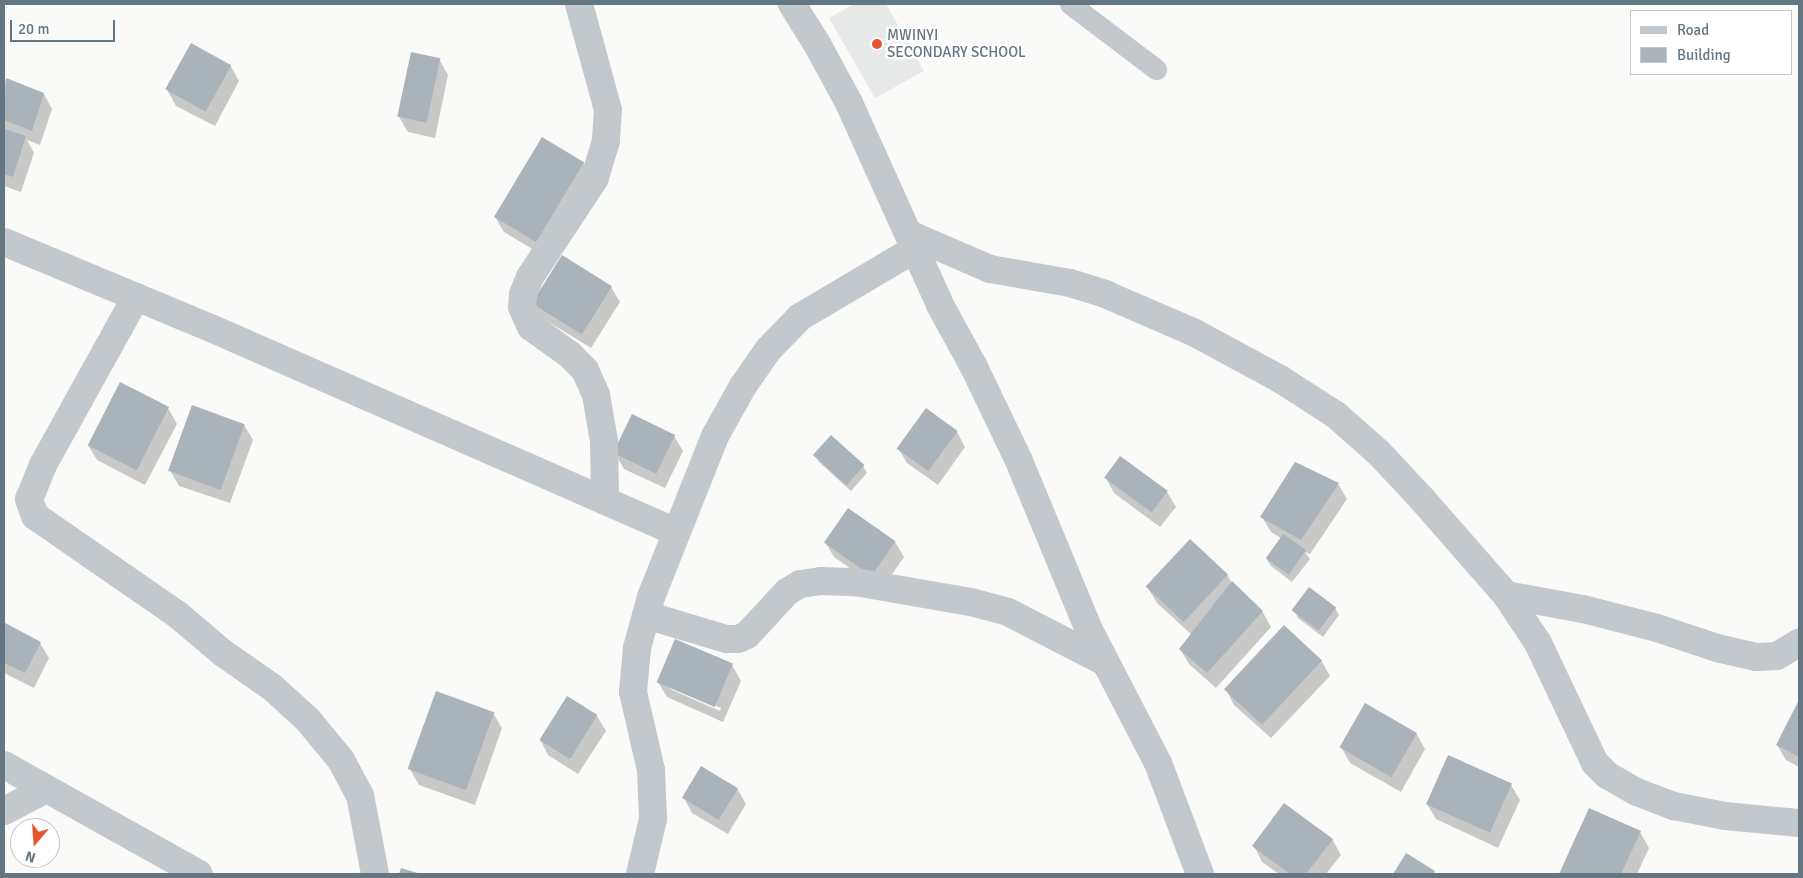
<!DOCTYPE html>
<style>
body{margin:0}
#map{position:relative;width:1803px;height:878px;overflow:hidden;background:#fafaf8;font-family:Signika,sans-serif}
div>[style]{position:absolute}
.built>*{inset:0;background:#e8e9e9}
.shadow>*{inset:0;background:#0003}
.building>*{inset:0;background:#aab3b9;transform-origin:0 0}
.service>*{height:21px;margin:-10.5px;padding:0 10.5px;transform-origin:10.5px;border-radius:10.5px;background:#c3c8cc}
.minor>*{height:28px;margin:-14px;padding:0 14px;transform-origin:14px;border-radius:14px;background:#c3c8cc}
.dots>*{width:14px;height:14px;translate:-50% -50%;box-sizing:border-box;border:2px solid #fff;border-radius:50%}
span{translate:-50% -50%;white-space:nowrap;text-align:center;line-height:1.15;-webkit-text-stroke:5px #fff;paint-order:stroke}
.poi-label{font-size:15px;color:#657683}
.left{translate:0 -50%;text-align:left}
.frame{position:absolute;inset:0;border:5px solid #657683;pointer-events:none}
.legend{position:absolute;left:1630px;top:10px;width:162px;height:65px;box-sizing:border-box;background:#fff;border:1px solid #c1c8cd;margin:0;padding:6px 9px;list-style:none;font-size:15px;color:#657683}
.legend li{display:flex;align-items:center;gap:10px;height:25px}
.legend b{width:25px;border:1px solid #c1c8cd}
.north{position:absolute;left:10px;top:818px;width:50px;height:50px;box-sizing:border-box;background:#fff;border:1px solid #c1c8cd;border-radius:50%;rotate:198deg;font-size:14px;font-weight:700;line-height:20px;text-align:center;color:#657683}
.north::after{content:'';display:block;margin:auto;width:18px;height:22px;background:#e4572e;clip-path:polygon(50% 0,100% 100%,50% 72%,0 100%)}
.scale{position:absolute;left:10px;top:20px;width:105px;height:22px;box-sizing:border-box;border:2px solid #657683;border-top:0;padding-left:6px;font-size:15px;line-height:18px;white-space:nowrap;color:#657683;-webkit-text-stroke:4px #fff;paint-order:stroke}
</style>
<div id="map">
<div class="built">
<i style="clip-path:polygon(854px 4px,886px 4px,924px 71px,875px 98px,829px 18px)"></i>
</div>
<div class="shadow">
<i style="clip-path:polygon(439px 59px,448px 75px,435px 138px,408px 132px,399px 117px)"></i>
<i style="clip-path:polygon(230px 65px,239px 81px,215px 126px,176px 106px,167px 90px)"></i>
<i style="clip-path:polygon(6px 79px,44px 94px,52px 109px,40px 145px,27px 140px,34px 153px,21px 192px,4px 186px,4px 86px)"></i>
<i style="clip-path:polygon(583px 162px,591px 178px,544px 256px,504px 232px,495px 217px)"></i>
<i style="clip-path:polygon(611px 287px,620px 302px,591px 348px,542px 318px,534px 303px)"></i>
<i style="clip-path:polygon(168px 408px,177px 424px,145px 485px,97px 460px,88px 445px)"></i>
<i style="clip-path:polygon(244px 425px,253px 440px,230px 503px,179px 486px,170px 470px)"></i>
<i style="clip-path:polygon(957px 432px,965px 447px,938px 485px,907px 463px,898px 448px)"></i>
<i style="clip-path:polygon(674px 436px,683px 451px,665px 488px,624px 469px,615px 453px)"></i>
<i style="clip-path:polygon(815px 455px,863px 466px,867px 473px,851px 491px,819px 462px)"></i>
<i style="clip-path:polygon(1106px 478px,1167px 492px,1176px 507px,1160px 527px,1114px 493px)"></i>
<i style="clip-path:polygon(1338px 484px,1347px 499px,1310px 554px,1305px 552px,1310px 559px,1292px 582px,1271px 566px,1266px 558px,1281px 538px,1271px 532px,1262px 517px)"></i>
<i style="clip-path:polygon(848px 510px,895px 542px,904px 557px,881px 590px,834px 557px,825px 542px)"></i>
<i style="clip-path:polygon(1190px 541px,1227px 575px,1232px 583px,1262px 611px,1271px 627px,1216px 688px,1189px 664px,1180px 649px,1192px 635px,1157px 603px,1148px 588px)"></i>
<i style="clip-path:polygon(1335px 608px,1339px 615px,1323px 637px,1298px 618px,1294px 610px)"></i>
<i style="clip-path:polygon(5px 625px,40px 643px,49px 658px,34px 688px,4px 673px)"></i>
<i style="clip-path:polygon(evenodd,676px 641px,732px 665px,741px 681px,723px 722px,667px 697px,658px 682px,676px 641px,670px 686px,721px 708px,720px 711px,670px 689px,670px 686px)"></i>
<i style="clip-path:polygon(1321px 660px,1330px 676px,1271px 738px,1234px 705px,1226px 689px)"></i>
<i style="clip-path:polygon(1799px 703px,1799px 767px,1786px 760px,1777px 745px)"></i>
<i style="clip-path:polygon(493px 713px,502px 728px,475px 805px,419px 785px,410px 769px)"></i>
<i style="clip-path:polygon(597px 716px,606px 731px,578px 774px,548px 755px,540px 739px)"></i>
<i style="clip-path:polygon(1416px 733px,1425px 749px,1401px 792px,1350px 763px,1341px 747px)"></i>
<i style="clip-path:polygon(1511px 785px,1520px 800px,1498px 848px,1436px 819px,1427px 804px)"></i>
<i style="clip-path:polygon(737px 788px,746px 804px,728px 834px,692px 813px,684px 798px)"></i>
<i style="clip-path:polygon(1590px 810px,1640px 832px,1649px 848px,1637px 874px,1561px 874px)"></i>
<i style="clip-path:polygon(1332px 839px,1341px 855px,1326px 874px,1279px 874px,1262px 862px,1254px 846px)"></i>
</div>
<div class="building">
<i style="left:191px;top:43px;width:46px;height:53px;rotate:29deg"></i>
<i style="left:411px;top:52px;width:30px;height:66px;rotate:12deg"></i>
<i style="clip-path:polygon(6px 78px,44px 93px,32px 131px,4px 120px)"></i>
<i style="clip-path:polygon(4px 129px,26px 136px,13px 177px,4px 174px)"></i>
<i style="left:542px;top:137px;width:49px;height:93px;rotate:31deg"></i>
<i style="left:562px;top:255px;width:59px;height:57px;rotate:32deg"></i>
<i style="left:120px;top:382px;width:55px;height:71px;rotate:27deg"></i>
<i style="left:192px;top:405px;width:56px;height:70px;rotate:20deg"></i>
<i style="left:926px;top:408px;width:39px;height:50px;rotate:36deg"></i>
<i style="left:632px;top:414px;width:48px;height:43px;rotate:26deg"></i>
<i style="left:831px;top:435px;width:45px;height:27px;rotate:42deg"></i>
<i style="left:1120px;top:456px;width:59px;height:27px;rotate:36deg"></i>
<i style="clip-path:polygon(1295px 462px,1339px 483px,1301px 540px,1260px 517px)"></i>
<i style="left:848px;top:508px;width:58px;height:42px;rotate:35deg"></i>
<i style="left:1283px;top:534px;width:28px;height:30px;rotate:35deg"></i>
<i style="left:1190px;top:539px;width:52px;height:65px;rotate:43deg"></i>
<i style="clip-path:polygon(1232px 581px,1263px 611px,1207px 673px,1179px 649px)"></i>
<i style="left:1309px;top:587px;width:34px;height:29px;rotate:37deg"></i>
<i style="clip-path:polygon(5px 623px,41px 642px,25px 673px,4px 663px)"></i>
<i style="left:1284px;top:625px;width:52px;height:88px;rotate:43deg"></i>
<i style="left:675px;top:639px;width:63px;height:47px;rotate:23deg"></i>
<i style="left:436px;top:691px;width:62px;height:83px;rotate:20deg"></i>
<i style="left:567px;top:696px;width:36px;height:52px;rotate:32deg"></i>
<i style="clip-path:polygon(1799px 700px,1799px 757px,1776px 745px)"></i>
<i style="left:1365px;top:703px;width:60px;height:51px;rotate:30deg"></i>
<i style="left:1448px;top:755px;width:70px;height:54px;rotate:24deg"></i>
<i style="left:701px;top:766px;width:43px;height:37px;rotate:31deg"></i>
<i style="clip-path:polygon(1284px 803px,1333px 839px,1306px 874px,1290px 874px,1252px 846px)"></i>
<i style="clip-path:polygon(1589px 808px,1641px 831px,1621px 874px,1559px 874px)"></i>
<i style="clip-path:polygon(1406px 853px,1435px 871px,1434px 874px,1393px 874px)"></i>
<i style="clip-path:polygon(401px 868px,421px 874px,399px 874px)"></i>
</div>
<div class="service">
<i style="left:1070px;top:4px;width:108px;rotate:37.1deg"></i>
</div>
<div class="minor">
<i style="left:579px;top:4px;width:110px;rotate:74.7deg"></i>
<i style="left:608px;top:110px;width:31px;rotate:94deg"></i>
<i style="left:606px;top:141px;width:39px;rotate:107deg"></i>
<i style="left:595px;top:178px;width:118px;rotate:123.3deg"></i>
<i style="left:530px;top:277px;width:18px;rotate:112deg"></i>
<i style="left:523px;top:294px;width:13px;rotate:94deg"></i>
<i style="left:522px;top:307px;width:22px;rotate:66deg"></i>
<i style="left:531px;top:327px;width:47px;rotate:35.4deg"></i>
<i style="left:569px;top:354px;width:23px;rotate:45deg"></i>
<i style="left:585px;top:370px;width:27px;rotate:66deg"></i>
<i style="left:596px;top:395px;width:47px;rotate:80.1deg"></i>
<i style="left:604px;top:441px;width:60px;rotate:89deg"></i>
<i style="left:792px;top:4px;width:47px;rotate:58deg"></i>
<i style="left:817px;top:44px;width:67px;rotate:61.5deg"></i>
<i style="left:849px;top:103px;width:222px;rotate:65.7deg"></i>
<i style="left:940px;top:305px;width:71px;rotate:61.3deg"></i>
<i style="left:974px;top:367px;width:104px;rotate:64.4deg"></i>
<i style="left:1019px;top:461px;width:183px;rotate:67.5deg"></i>
<i style="left:1089px;top:630px;width:150px;rotate:62.6deg"></i>
<i style="left:1158px;top:763px;width:119px;rotate:69.3deg"></i>
<i style="left:909px;top:234px;width:88px;rotate:23.4deg"></i>
<i style="left:990px;top:269px;width:81px;rotate:9.9deg"></i>
<i style="left:1070px;top:283px;width:37px;rotate:17deg"></i>
<i style="left:1105px;top:294px;width:98px;rotate:23.4deg"></i>
<i style="left:1195px;top:333px;width:97px;rotate:28.4deg"></i>
<i style="left:1280px;top:379px;width:67px;rotate:32.7deg"></i>
<i style="left:1336px;top:415px;width:57px;rotate:41.5deg"></i>
<i style="left:1379px;top:453px;width:63px;rotate:46.9deg"></i>
<i style="left:1422px;top:499px;width:128px;rotate:48.8deg"></i>
<i style="left:1506px;top:595px;width:58px;rotate:56.3deg"></i>
<i style="left:1538px;top:643px;width:133px;rotate:64.6deg"></i>
<i style="left:1595px;top:763px;width:17px;rotate:45deg"></i>
<i style="left:1607px;top:775px;width:34px;rotate:30deg"></i>
<i style="left:1637px;top:792px;width:40px;rotate:21deg"></i>
<i style="left:1674px;top:806px;width:52px;rotate:11.1deg"></i>
<i style="left:1725px;top:816px;width:74px;rotate:5.4deg"></i>
<i style="left:4px;top:242px;width:226px;rotate:22.6deg"></i>
<i style="left:213px;top:329px;width:506px;rotate:23.67deg"></i>
<i style="left:136px;top:297px;width:192px;rotate:119deg"></i>
<i style="left:43px;top:465px;width:37px;rotate:112deg"></i>
<i style="left:29px;top:499px;width:18px;rotate:71deg"></i>
<i style="left:35px;top:516px;width:174px;rotate:34.7deg"></i>
<i style="left:178px;top:615px;width:59px;rotate:40.2deg"></i>
<i style="left:223px;top:653px;width:61px;rotate:35deg"></i>
<i style="left:273px;top:688px;width:47px;rotate:42.4deg"></i>
<i style="left:308px;top:720px;width:52px;rotate:50.5deg"></i>
<i style="left:341px;top:760px;width:40px;rotate:62deg"></i>
<i style="left:360px;top:795px;width:80px;rotate:79.2deg"></i>
<i style="left:1506px;top:595px;width:78px;rotate:10.3deg"></i>
<i style="left:1583px;top:609px;width:76px;rotate:14.4deg"></i>
<i style="left:1657px;top:628px;width:63px;rotate:18.4deg"></i>
<i style="left:1717px;top:648px;width:40px;rotate:13deg"></i>
<i style="left:1756px;top:657px;width:21px;rotate:-3deg"></i>
<i style="left:1777px;top:656px;width:26px;rotate:-31deg"></i>
<i style="left:646px;top:615px;width:84px;rotate:16.7deg"></i>
<i style="left:726px;top:639px;width:12px"></i>
<i style="left:738px;top:639px;width:10px;rotate:-24deg"></i>
<i style="left:747px;top:635px;width:59px;rotate:-47.1deg"></i>
<i style="left:787px;top:592px;width:15px;rotate:-32deg"></i>
<i style="left:800px;top:584px;width:21px;rotate:-8deg"></i>
<i style="left:821px;top:581px;width:34px;rotate:2deg"></i>
<i style="left:855px;top:582px;width:118px;rotate:9.8deg"></i>
<i style="left:971px;top:602px;width:38px;rotate:15deg"></i>
<i style="left:1008px;top:612px;width:109px;rotate:27.3deg"></i>
<i style="left:4px;top:765px;width:223px;rotate:29.2deg"></i>
<i style="left:4px;top:811px;width:47px;rotate:-27.6deg"></i>
<i style="left:640px;top:874px;width:57px;rotate:-76.7deg"></i>
<i style="left:653px;top:819px;width:49px;rotate:-92.3deg"></i>
<i style="left:651px;top:770px;width:80px;rotate:-103deg"></i>
<i style="left:633px;top:692px;width:44px;rotate:-84.8deg"></i>
<i style="left:637px;top:648px;width:53px;rotate:-74.6deg"></i>
<i style="left:651px;top:597px;width:173px;rotate:-68.3deg"></i>
<i style="left:715px;top:436px;width:57px;rotate:-60.8deg"></i>
<i style="left:743px;top:386px;width:44px;rotate:-55.2deg"></i>
<i style="left:768px;top:350px;width:46px;rotate:-45.9deg"></i>
<i style="left:800px;top:317px;width:134px;rotate:-30.6deg"></i>
</div>
<div class="dots">
<i style="left:877px;top:44px;background:#e4572e"></i>
</div>
<div class="poi-label">
<span class="left" style="left:887px;top:44px">MWINYI<br>SECONDARY SCHOOL</span>
</div>
<div class="frame"></div>
<ul class="legend">
<li><b style="height:6px;background:#c3c8cc"></b>Road</li>
<li><b style="height:14px;background:#aab3b9"></b>Building</li>
</ul>
<div class="north">N</div>
<div class="scale">20 m</div>
</div>
